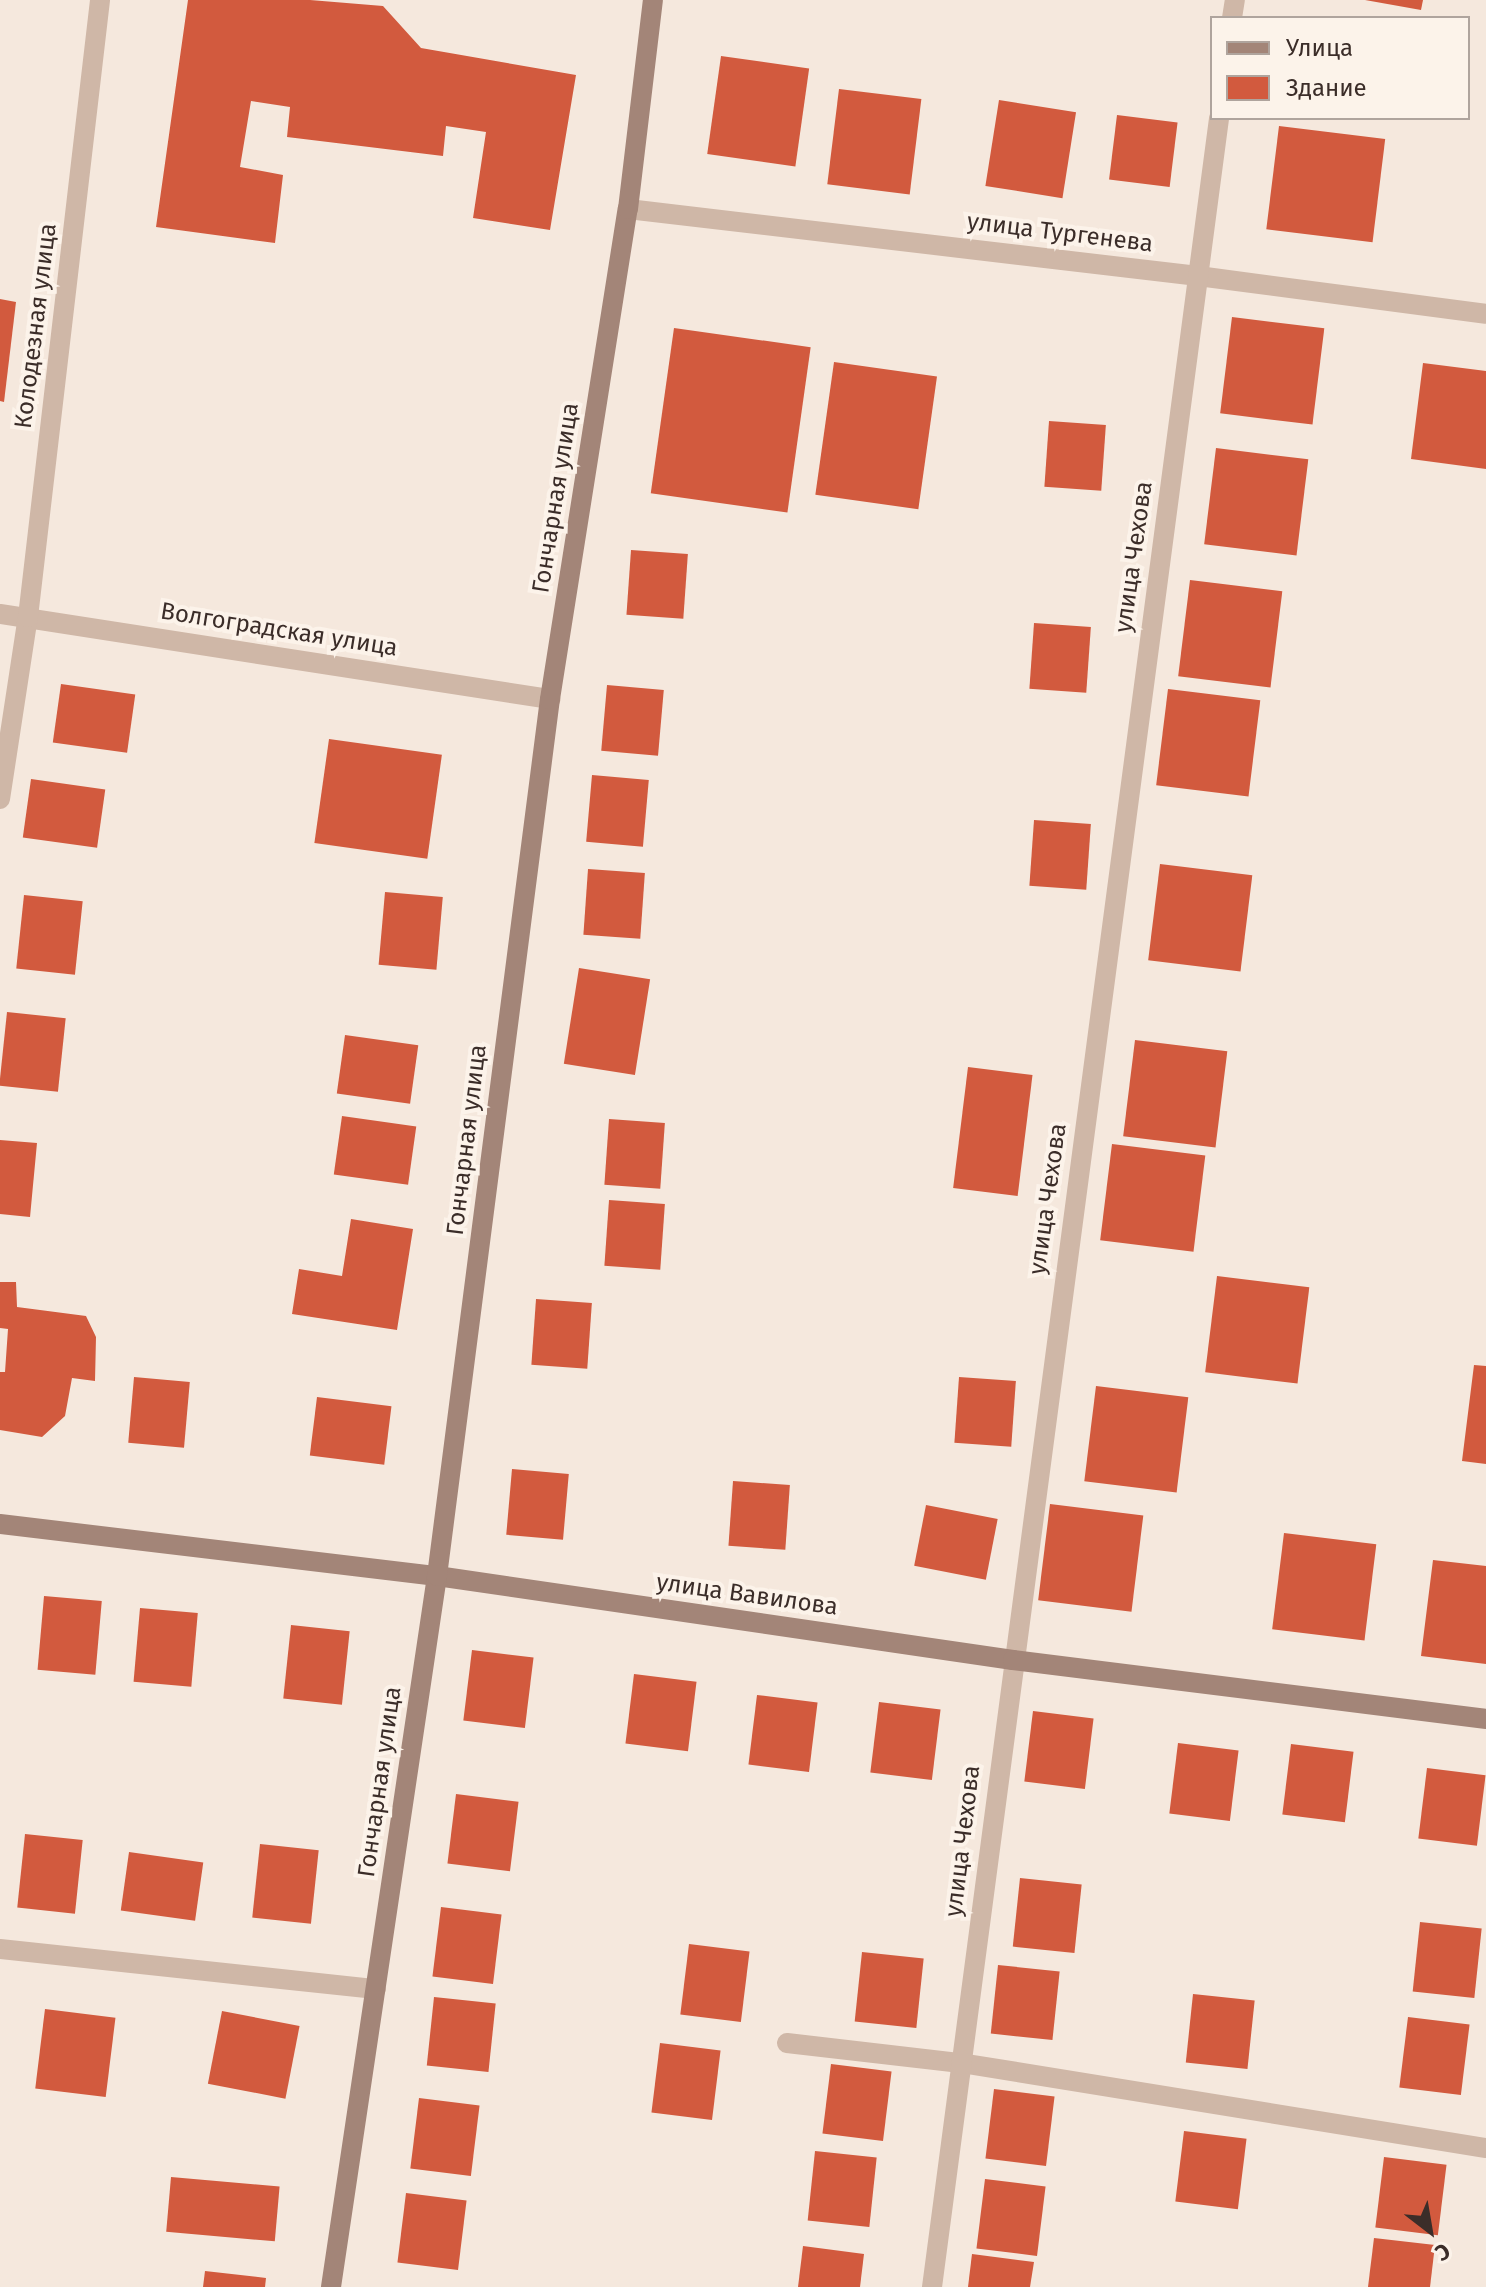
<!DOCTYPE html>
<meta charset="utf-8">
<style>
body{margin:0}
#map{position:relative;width:1486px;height:2287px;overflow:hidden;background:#f5e8dd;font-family:"Fira Sans",sans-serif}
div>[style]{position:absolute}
.building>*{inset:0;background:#d25a3e;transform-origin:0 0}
.street>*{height:20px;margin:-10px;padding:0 10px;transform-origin:10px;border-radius:10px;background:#cfb7a7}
.secondary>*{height:20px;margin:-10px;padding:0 10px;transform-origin:10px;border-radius:10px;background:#a38578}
span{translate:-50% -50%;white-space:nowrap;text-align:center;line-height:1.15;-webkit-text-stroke:8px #fcf3ea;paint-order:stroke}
.street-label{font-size:24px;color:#3b2d29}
.legend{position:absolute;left:1210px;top:16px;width:260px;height:104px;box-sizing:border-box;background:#fcf3ea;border:2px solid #afa49d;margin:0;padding:10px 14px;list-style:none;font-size:24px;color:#3b2d29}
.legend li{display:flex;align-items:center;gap:16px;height:40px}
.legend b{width:40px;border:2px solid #afa49d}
.north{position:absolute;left:1390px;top:2191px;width:80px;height:80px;-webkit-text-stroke:6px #fcf3ea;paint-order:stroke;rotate:149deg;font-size:22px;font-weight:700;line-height:32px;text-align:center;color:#3b2d29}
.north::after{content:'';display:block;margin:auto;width:28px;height:36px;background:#3b2d29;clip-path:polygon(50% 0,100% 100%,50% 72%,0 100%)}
</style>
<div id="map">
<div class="building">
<i style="clip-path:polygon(188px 0,310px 0,383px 6px,421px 48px,576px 75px,550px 230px,473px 218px,486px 132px,446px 126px,443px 156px,287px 137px,290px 107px,251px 101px,240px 167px,283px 175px,275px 243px,156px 227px)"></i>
<i style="clip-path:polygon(1365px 0,1423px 0,1421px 10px)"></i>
<i style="left:721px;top:56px;width:89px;height:99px;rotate:8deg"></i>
<i style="left:839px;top:89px;width:83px;height:96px;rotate:7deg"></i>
<i style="left:999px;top:100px;width:78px;height:87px;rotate:9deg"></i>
<i style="left:1117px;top:115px;width:61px;height:65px;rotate:7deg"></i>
<i style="left:1279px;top:126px;width:107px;height:104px;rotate:7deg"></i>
<i style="clip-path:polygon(0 299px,16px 302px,4px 402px,0 401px)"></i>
<i style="left:1232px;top:317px;width:93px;height:97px;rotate:7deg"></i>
<i style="left:674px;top:328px;width:138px;height:167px;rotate:8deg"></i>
<i style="left:834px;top:362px;width:104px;height:134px;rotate:8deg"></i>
<i style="clip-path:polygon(1423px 363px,1486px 371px,1486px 469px,1411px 459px)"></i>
<i style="left:1049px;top:421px;width:57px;height:66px;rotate:4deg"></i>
<i style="left:1216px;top:448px;width:93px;height:97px;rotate:7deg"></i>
<i style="left:631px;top:550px;width:57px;height:65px;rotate:4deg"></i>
<i style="left:1190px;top:580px;width:93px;height:97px;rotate:7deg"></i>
<i style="left:1034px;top:623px;width:57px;height:66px;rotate:4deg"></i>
<i style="left:61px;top:684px;width:75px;height:59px;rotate:8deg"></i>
<i style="left:607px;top:685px;width:57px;height:66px;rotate:5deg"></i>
<i style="left:1168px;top:689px;width:93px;height:97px;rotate:7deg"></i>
<i style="left:329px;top:739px;width:114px;height:105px;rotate:8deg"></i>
<i style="left:592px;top:775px;width:57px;height:67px;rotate:5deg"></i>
<i style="left:31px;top:779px;width:75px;height:59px;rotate:8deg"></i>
<i style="left:1034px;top:820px;width:57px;height:66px;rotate:4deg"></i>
<i style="left:1160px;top:864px;width:93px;height:97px;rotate:7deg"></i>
<i style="left:588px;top:869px;width:57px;height:66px;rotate:4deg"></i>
<i style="left:385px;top:892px;width:58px;height:73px;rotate:5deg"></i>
<i style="left:24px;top:895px;width:59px;height:74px;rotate:6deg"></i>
<i style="left:579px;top:968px;width:72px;height:97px;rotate:9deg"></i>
<i style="left:7px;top:1012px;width:59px;height:74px;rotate:6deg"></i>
<i style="left:345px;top:1035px;width:74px;height:59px;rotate:8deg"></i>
<i style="left:1135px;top:1040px;width:93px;height:97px;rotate:7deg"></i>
<i style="left:968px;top:1067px;width:65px;height:122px;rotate:7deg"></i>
<i style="left:342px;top:1116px;width:75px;height:59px;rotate:8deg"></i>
<i style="left:609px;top:1119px;width:56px;height:66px;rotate:4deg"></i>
<i style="clip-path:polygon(0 1140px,37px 1143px,30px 1217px,0 1214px)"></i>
<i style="left:1112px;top:1144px;width:94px;height:97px;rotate:7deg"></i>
<i style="left:609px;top:1200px;width:56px;height:66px;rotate:4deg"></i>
<i style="clip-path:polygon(351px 1219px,413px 1229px,397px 1330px,292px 1314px,299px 1269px,342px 1276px)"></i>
<i style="left:1217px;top:1276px;width:93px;height:97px;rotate:7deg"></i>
<i style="clip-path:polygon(0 1282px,16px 1282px,17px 1307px,86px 1316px,96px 1337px,95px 1381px,72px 1378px,65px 1416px,42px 1437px,0 1430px,0 1372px,5px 1372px,8px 1329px,0 1328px)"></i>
<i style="left:536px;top:1299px;width:56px;height:66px;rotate:4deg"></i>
<i style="clip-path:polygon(1474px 1365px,1486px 1366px,1486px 1464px,1462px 1461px)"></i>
<i style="left:134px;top:1377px;width:56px;height:66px;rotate:5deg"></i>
<i style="left:959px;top:1377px;width:57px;height:66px;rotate:4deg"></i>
<i style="left:1096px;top:1386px;width:93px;height:96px;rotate:7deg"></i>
<i style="left:317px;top:1397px;width:75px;height:59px;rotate:7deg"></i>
<i style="left:512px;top:1469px;width:57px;height:66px;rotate:5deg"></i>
<i style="left:733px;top:1481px;width:57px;height:65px;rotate:4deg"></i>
<i style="left:1050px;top:1504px;width:94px;height:97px;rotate:7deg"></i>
<i style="left:926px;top:1505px;width:73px;height:62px;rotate:11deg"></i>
<i style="left:1284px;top:1533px;width:93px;height:97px;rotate:7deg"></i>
<i style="clip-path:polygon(1433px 1560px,1486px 1566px,1486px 1664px,1421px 1656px)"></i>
<i style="left:44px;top:1596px;width:58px;height:74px;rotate:5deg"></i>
<i style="left:140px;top:1608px;width:58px;height:74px;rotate:5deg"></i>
<i style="left:291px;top:1625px;width:59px;height:74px;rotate:6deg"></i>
<i style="left:472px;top:1650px;width:62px;height:71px;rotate:7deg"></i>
<i style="left:634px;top:1674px;width:63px;height:70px;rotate:7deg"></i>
<i style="left:757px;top:1695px;width:61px;height:70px;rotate:7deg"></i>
<i style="left:879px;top:1702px;width:62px;height:71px;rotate:7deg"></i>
<i style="left:1033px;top:1711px;width:61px;height:71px;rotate:7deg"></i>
<i style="left:1178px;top:1743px;width:61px;height:71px;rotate:7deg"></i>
<i style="left:1291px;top:1744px;width:63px;height:71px;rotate:7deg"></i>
<i style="left:1427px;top:1768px;width:59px;height:71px;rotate:7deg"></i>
<i style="left:456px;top:1794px;width:63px;height:70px;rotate:7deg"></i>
<i style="left:25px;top:1834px;width:58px;height:74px;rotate:6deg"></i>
<i style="left:260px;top:1844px;width:59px;height:74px;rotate:6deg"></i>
<i style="left:129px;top:1852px;width:75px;height:59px;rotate:8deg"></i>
<i style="left:1020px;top:1878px;width:62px;height:69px;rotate:6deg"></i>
<i style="left:441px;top:1907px;width:61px;height:70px;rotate:7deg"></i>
<i style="left:1420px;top:1922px;width:62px;height:70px;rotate:6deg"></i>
<i style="left:689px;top:1944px;width:61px;height:71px;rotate:7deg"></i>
<i style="left:862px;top:1952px;width:62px;height:70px;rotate:6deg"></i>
<i style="left:998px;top:1965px;width:62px;height:69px;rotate:6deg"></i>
<i style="left:1193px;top:1994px;width:62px;height:69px;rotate:6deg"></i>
<i style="left:434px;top:1997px;width:62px;height:69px;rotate:6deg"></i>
<i style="left:45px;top:2009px;width:71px;height:80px;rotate:7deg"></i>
<i style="left:222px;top:2011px;width:79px;height:74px;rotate:11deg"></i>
<i style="left:1408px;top:2017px;width:62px;height:71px;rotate:7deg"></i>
<i style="left:660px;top:2043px;width:61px;height:70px;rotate:7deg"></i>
<i style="left:831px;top:2064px;width:61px;height:70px;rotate:7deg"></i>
<i style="left:994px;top:2089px;width:61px;height:70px;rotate:7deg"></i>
<i style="left:419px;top:2098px;width:61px;height:71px;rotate:7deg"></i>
<i style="left:1184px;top:2131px;width:63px;height:71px;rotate:7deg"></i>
<i style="left:815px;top:2151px;width:62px;height:70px;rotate:6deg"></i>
<i style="left:1384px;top:2157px;width:63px;height:71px;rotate:7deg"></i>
<i style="left:171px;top:2177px;width:109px;height:55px;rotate:5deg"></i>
<i style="left:985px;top:2179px;width:61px;height:70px;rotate:7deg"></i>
<i style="left:406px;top:2193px;width:61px;height:70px;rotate:7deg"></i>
<i style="clip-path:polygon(1374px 2238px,1435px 2245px,1430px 2287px,1368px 2287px)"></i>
<i style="clip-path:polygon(803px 2246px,864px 2254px,860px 2287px,798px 2287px)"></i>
<i style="clip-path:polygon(972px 2254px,1034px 2262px,1030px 2287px,968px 2287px)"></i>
<i style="clip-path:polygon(205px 2271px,266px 2278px,265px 2287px,203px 2287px)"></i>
</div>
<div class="street">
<i style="left:1232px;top:18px;width:18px;rotate:-81deg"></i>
<i style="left:628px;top:209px;width:574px;rotate:6.7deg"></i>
<i style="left:1198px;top:276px;width:290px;rotate:7.5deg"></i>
<i style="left:0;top:614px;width:557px;rotate:8.79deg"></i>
<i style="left:0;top:799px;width:184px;rotate:-81.3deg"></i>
<i style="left:28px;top:617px;width:621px;rotate:-83.34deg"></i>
<i style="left:0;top:1949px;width:378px;rotate:6.1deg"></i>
<i style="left:787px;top:2043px;width:175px;rotate:6.6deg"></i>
<i style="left:961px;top:2063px;width:532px;rotate:9.2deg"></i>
<i style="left:932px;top:2287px;width:2188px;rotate:-82.46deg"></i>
</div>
<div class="secondary">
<i style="left:0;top:1524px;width:440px;rotate:6.8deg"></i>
<i style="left:437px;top:1576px;width:582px;rotate:8.3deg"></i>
<i style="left:1013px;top:1660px;width:477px;rotate:7.1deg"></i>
<i style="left:331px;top:2287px;width:719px;rotate:-81.52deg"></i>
<i style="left:437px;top:1576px;width:884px;rotate:-82.66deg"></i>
<i style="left:550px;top:699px;width:496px;rotate:-81deg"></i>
<i style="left:628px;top:209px;width:210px;rotate:-83.2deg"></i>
</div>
<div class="street-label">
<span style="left:1060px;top:233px;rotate:7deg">улица Тургенева</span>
<span style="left:36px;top:326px;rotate:-83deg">Колодезная улица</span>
<span style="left:556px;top:498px;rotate:-81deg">Гончарная улица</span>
<span style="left:1134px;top:557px;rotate:-82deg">улица Чехова</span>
<span style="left:279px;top:630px;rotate:9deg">Волгоградская улица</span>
<span style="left:467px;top:1140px;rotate:-83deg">Гончарная улица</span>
<span style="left:1048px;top:1199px;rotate:-82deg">улица Чехова</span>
<span style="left:747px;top:1595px;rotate:8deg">улица Вавилова</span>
<span style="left:380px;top:1782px;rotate:-82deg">Гончарная улица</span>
<span style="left:963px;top:1841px;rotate:-83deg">улица Чехова</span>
</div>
<ul class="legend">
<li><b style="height:10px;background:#a38578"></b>Улица</li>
<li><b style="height:22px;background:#d25a3e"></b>Здание</li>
</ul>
<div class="north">С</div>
</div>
